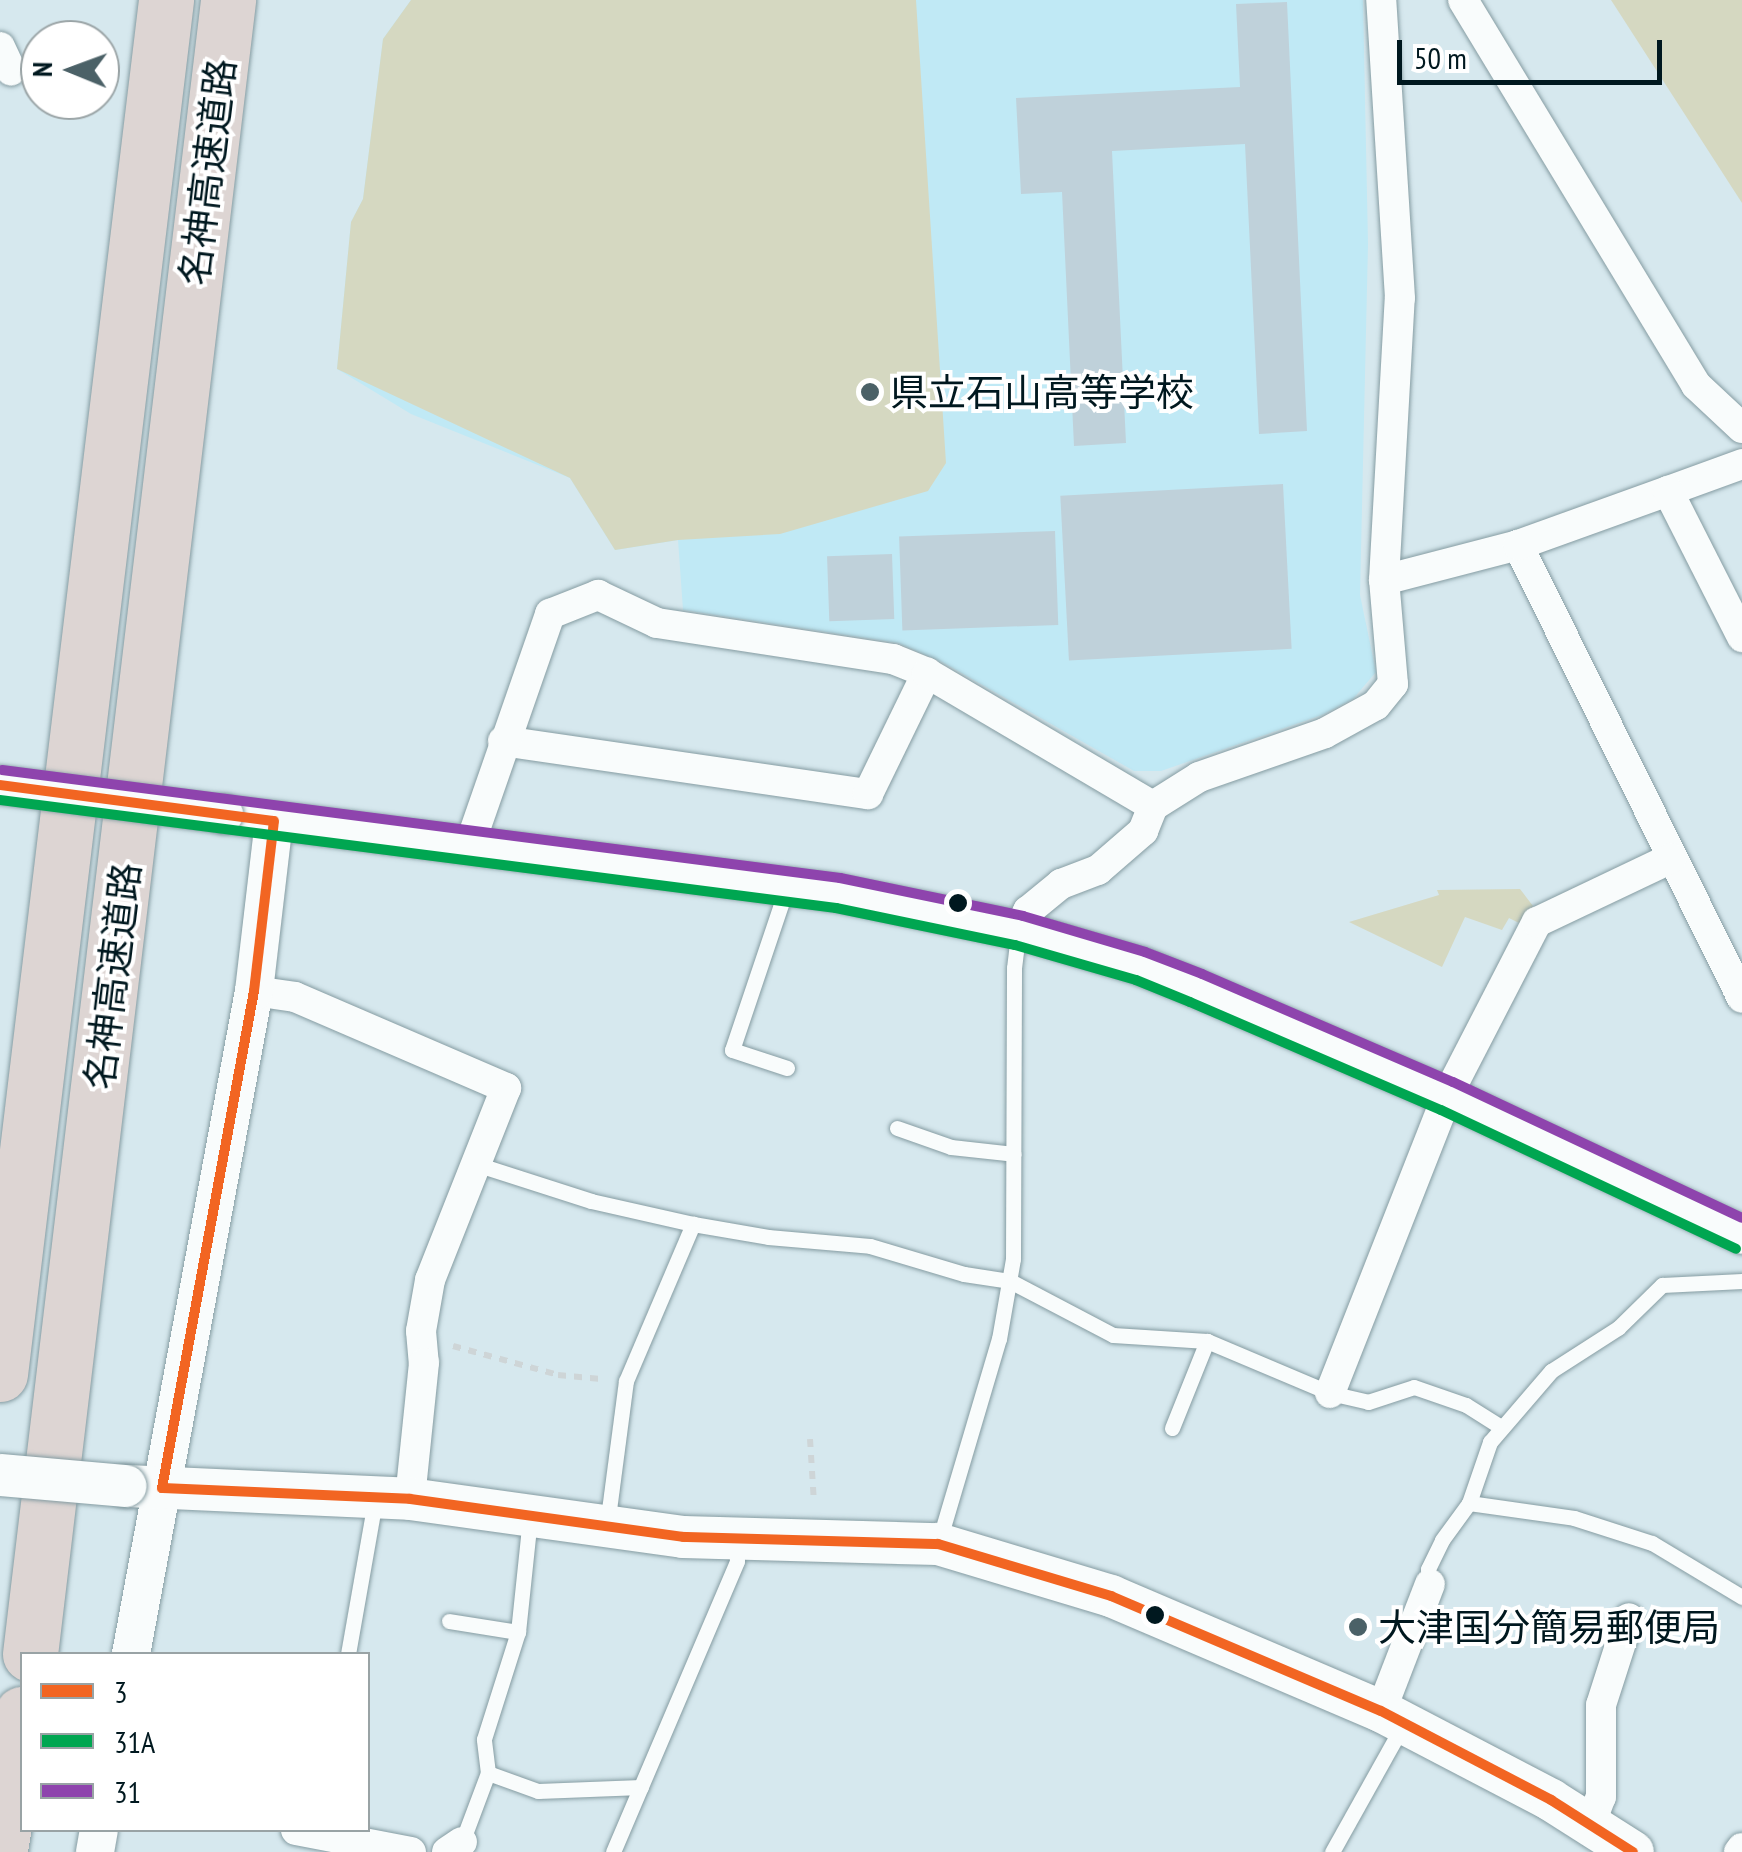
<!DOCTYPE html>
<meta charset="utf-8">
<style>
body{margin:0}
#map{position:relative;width:1742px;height:1852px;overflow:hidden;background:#d6e8ee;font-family:"PT Sans Narrow","Noto Sans JP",sans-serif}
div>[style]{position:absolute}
.built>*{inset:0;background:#c0e9f5}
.green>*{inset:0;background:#d5d8c1}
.building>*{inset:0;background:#bfd1da;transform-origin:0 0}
.path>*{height:6px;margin-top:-3px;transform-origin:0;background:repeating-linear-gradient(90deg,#ced5d7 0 8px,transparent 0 16px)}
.roads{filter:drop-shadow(0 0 2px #859ca2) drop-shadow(0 0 2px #859ca2)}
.service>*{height:15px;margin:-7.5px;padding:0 7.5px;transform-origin:7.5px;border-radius:7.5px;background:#f9fcfc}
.minor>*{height:30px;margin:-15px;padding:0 15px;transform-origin:15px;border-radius:15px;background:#f9fcfc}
.tertiary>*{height:38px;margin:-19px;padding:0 19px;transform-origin:19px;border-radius:19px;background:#f9fcfc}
.secondary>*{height:42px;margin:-21px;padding:0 21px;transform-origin:21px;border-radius:21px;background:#f9fcfc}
.motorway>*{height:55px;margin:-27.5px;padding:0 27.5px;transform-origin:27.5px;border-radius:27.5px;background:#ddd5d3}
.bridges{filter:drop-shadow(0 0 2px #859ca2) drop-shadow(0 0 2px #859ca2)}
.tertiary-bridge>*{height:38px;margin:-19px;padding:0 19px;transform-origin:19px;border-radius:19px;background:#f9fcfc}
.secondary-bridge>*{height:42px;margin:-21px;padding:0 21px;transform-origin:21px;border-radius:21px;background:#f9fcfc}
.bus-1>*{height:10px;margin:-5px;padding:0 5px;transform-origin:5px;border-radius:5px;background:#f26522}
.bus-2>*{height:10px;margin:-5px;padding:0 5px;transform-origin:5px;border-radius:5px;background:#00a651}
.bus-3>*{height:10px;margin:-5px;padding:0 5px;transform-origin:5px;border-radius:5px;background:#8e44ad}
.dots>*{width:28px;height:28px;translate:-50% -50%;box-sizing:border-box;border:5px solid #fff;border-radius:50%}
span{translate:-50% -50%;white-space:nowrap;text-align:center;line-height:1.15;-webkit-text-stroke:8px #fff;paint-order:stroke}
.street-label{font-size:38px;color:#00181f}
.poi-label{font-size:38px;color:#00181f}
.left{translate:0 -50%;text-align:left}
.legend{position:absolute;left:20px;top:1652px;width:350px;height:180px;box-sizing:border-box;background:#fff;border:2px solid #99a3a5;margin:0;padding:12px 18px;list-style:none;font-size:30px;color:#00181f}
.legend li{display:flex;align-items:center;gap:20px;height:50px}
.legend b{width:50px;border:2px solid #99a3a5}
.north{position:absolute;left:20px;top:20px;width:100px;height:100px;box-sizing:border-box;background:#fff;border:2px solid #99a3a5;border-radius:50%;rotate:271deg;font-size:28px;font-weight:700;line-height:40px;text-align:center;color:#00181f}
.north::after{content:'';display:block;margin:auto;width:35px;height:45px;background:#4b6167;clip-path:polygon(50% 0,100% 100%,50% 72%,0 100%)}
.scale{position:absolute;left:1397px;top:40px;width:265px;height:45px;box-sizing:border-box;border:5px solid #00181f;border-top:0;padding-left:12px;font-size:30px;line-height:35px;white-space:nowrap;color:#00181f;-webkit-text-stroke:8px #fff;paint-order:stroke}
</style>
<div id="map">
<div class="built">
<i style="clip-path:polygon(411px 0,1363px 0,1368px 244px,1360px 595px,1376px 672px,1353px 699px,1322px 715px,1161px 771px,1134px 771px,942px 662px,898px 643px,683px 610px,678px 540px,615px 550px,570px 478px,411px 414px,337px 369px,351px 222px,363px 199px,383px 39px)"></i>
</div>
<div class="green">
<i style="clip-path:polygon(411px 0,916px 0,946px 463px,928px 491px,780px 534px,678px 540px,615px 550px,570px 478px,337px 369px,351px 222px,363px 199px,383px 39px)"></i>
<i style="clip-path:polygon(1611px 0,1742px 0,1742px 203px)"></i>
<i style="clip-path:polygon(1520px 889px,1533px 906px,1521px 924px,1509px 918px,1502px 930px,1465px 917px,1442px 967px,1349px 922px,1439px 895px,1437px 890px)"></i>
</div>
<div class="building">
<i style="clip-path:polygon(1287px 2px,1307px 431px,1259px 434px,1245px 144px,1112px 151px,1126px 443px,1074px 446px,1062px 192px,1021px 194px,1016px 98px,1240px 87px,1236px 4px)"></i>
<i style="left:1283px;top:484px;width:165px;height:223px;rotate:87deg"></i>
<i style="left:1055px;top:531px;width:94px;height:156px;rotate:88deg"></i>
<i style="left:892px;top:554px;width:65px;height:65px;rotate:88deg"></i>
</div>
<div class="path">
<i style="left:453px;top:1346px;width:109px;rotate:15.4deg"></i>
<i style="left:558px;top:1375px;width:43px;rotate:5.3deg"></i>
<i style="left:810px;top:1439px;width:63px;rotate:86.4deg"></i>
</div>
<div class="roads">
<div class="service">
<i style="left:787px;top:1068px;width:58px;rotate:-161.9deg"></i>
<i style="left:732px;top:1050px;width:172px;rotate:-71.4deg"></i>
<i style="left:897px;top:1128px;width:57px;rotate:19.4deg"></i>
<i style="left:951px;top:1147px;width:63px;rotate:6.3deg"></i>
<i style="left:476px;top:1164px;width:121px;rotate:17.8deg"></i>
<i style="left:591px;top:1201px;width:105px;rotate:12.7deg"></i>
<i style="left:693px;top:1224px;width:76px;rotate:9.8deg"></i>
<i style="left:768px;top:1237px;width:102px;rotate:5deg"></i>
<i style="left:870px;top:1246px;width:98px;rotate:16.6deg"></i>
<i style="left:964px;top:1274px;width:47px;rotate:8.7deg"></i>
<i style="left:1010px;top:1281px;width:116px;rotate:27.7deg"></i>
<i style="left:1113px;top:1335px;width:94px;rotate:3.7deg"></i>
<i style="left:1207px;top:1341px;width:134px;rotate:22.9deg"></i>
<i style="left:1330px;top:1393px;width:39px;rotate:13deg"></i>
<i style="left:1368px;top:1402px;width:48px;rotate:-18.1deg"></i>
<i style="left:1414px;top:1387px;width:55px;rotate:19.1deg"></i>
<i style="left:1466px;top:1405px;width:41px;rotate:32.2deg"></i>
<i style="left:1172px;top:1428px;width:94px;rotate:-68.1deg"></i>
<i style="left:1469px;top:1503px;width:106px;rotate:8.1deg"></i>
<i style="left:1574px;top:1518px;width:82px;rotate:17.8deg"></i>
<i style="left:1652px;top:1543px;width:105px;rotate:31deg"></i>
<i style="left:607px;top:1525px;width:145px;rotate:-82.5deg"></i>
<i style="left:626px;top:1381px;width:171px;rotate:-66.9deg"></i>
<i style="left:939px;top:1541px;width:211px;rotate:-73.5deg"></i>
<i style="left:999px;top:1339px;width:81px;rotate:-80.1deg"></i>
<i style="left:1013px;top:1259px;width:291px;rotate:-89.8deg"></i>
<i style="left:1014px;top:968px;width:38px;rotate:-83deg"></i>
<i style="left:1430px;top:1584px;width:15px;rotate:-98deg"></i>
<i style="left:1428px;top:1569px;width:32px;rotate:-64deg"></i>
<i style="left:1442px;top:1540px;width:46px;rotate:-53.9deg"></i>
<i style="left:1469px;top:1503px;width:65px;rotate:-71deg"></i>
<i style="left:1490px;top:1442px;width:94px;rotate:-49.3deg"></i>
<i style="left:1551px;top:1371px;width:80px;rotate:-32.7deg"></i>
<i style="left:1618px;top:1328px;width:62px;rotate:-44.3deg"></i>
<i style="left:1662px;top:1285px;width:80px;rotate:-2.9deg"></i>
<i style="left:449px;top:1621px;width:70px;rotate:9.1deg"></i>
<i style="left:348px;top:1654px;width:155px;rotate:-80deg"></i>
<i style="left:488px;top:1773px;width:53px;rotate:19.8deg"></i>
<i style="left:538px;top:1791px;width:103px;rotate:-2.2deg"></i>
<i style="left:462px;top:1842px;width:74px;rotate:-69.4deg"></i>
<i style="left:488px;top:1773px;width:34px;rotate:-97deg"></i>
<i style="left:484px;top:1739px;width:112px;rotate:-72.4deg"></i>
<i style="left:518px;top:1632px;width:116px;rotate:-84deg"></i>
<i style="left:613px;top:1852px;width:316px;rotate:-66.9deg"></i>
<i style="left:737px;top:1561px;width:20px;rotate:-93deg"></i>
<i style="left:1332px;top:1852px;width:143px;rotate:-60.8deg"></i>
</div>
<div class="minor">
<i style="left:1463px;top:0;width:450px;rotate:58.8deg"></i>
<i style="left:1696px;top:385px;width:63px;rotate:43.1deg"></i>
<i style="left:0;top:47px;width:26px;rotate:65deg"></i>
<i style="left:1668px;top:491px;width:79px;rotate:-20deg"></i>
<i style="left:1518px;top:545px;width:505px;rotate:63.69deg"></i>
<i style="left:1384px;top:580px;width:138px;rotate:-14.6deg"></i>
<i style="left:1518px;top:545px;width:159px;rotate:-19.8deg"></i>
<i style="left:1668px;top:491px;width:164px;rotate:63.1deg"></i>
<i style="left:503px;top:741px;width:369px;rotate:8.3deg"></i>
<i style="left:868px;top:794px;width:135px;rotate:-64deg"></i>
<i style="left:470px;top:844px;width:244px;rotate:-70.8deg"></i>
<i style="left:550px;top:614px;width:52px;rotate:-21.6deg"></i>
<i style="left:598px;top:595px;width:65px;rotate:25.4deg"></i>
<i style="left:657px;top:623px;width:239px;rotate:8.7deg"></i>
<i style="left:893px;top:659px;width:37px;rotate:22deg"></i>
<i style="left:927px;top:673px;width:262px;rotate:30.5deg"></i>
<i style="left:1019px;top:930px;width:21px;rotate:-65deg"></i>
<i style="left:1028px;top:911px;width:43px;rotate:-39.3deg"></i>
<i style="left:1061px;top:884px;width:40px;rotate:-21deg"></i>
<i style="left:1098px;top:870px;width:60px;rotate:-40.9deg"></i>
<i style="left:1143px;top:831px;width:27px;rotate:-68deg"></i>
<i style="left:1153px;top:806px;width:54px;rotate:-32.2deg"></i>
<i style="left:1199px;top:777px;width:133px;rotate:-19.2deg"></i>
<i style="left:1325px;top:733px;width:58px;rotate:-28.8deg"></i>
<i style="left:1376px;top:705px;width:27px;rotate:-51deg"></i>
<i style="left:1393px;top:684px;width:104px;rotate:-94.9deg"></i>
<i style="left:1384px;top:580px;width:282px;rotate:-86.8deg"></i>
<i style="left:1400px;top:298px;width:299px;rotate:-93.6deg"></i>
<i style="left:254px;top:991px;width:41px;rotate:8.3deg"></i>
<i style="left:295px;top:997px;width:230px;rotate:23.3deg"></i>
<i style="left:506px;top:1088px;width:206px;rotate:111.6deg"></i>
<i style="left:430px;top:1280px;width:52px;rotate:100deg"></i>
<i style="left:421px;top:1331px;width:32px;rotate:85deg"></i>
<i style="left:424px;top:1363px;width:137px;rotate:95.9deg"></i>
<i style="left:1330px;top:1393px;width:319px;rotate:-68.5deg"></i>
<i style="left:1447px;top:1096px;width:196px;rotate:-62.7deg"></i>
<i style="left:1537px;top:922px;width:149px;rotate:-25.4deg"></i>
<i style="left:1381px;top:1711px;width:136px;rotate:-68.9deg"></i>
<i style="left:1590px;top:1825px;width:30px;rotate:-69deg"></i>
<i style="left:1601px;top:1797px;width:92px;rotate:-90deg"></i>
<i style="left:1601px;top:1705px;width:91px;rotate:-72.2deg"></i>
<i style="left:296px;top:1830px;width:117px;rotate:10.8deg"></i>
<i style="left:447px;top:1852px;width:18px;rotate:-34deg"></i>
<i style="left:1739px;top:1852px;width:5px;rotate:-53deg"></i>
</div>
<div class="tertiary">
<i style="left:224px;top:814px;width:619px;rotate:7.33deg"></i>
<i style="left:838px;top:893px;width:185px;rotate:11.6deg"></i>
<i style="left:1019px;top:930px;width:127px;rotate:16.4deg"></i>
<i style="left:1141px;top:966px;width:59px;rotate:21.8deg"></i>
<i style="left:1196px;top:988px;width:273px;rotate:23.3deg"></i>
<i style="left:1447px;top:1096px;width:326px;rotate:25.2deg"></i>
<i style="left:131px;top:1654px;width:674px;rotate:-79.49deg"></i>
<i style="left:254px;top:991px;width:171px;rotate:-83.3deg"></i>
<i style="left:95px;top:1852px;width:22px;rotate:-80deg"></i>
</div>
<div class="secondary">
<i style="left:126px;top:1486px;width:284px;rotate:2.6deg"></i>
<i style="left:410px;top:1499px;width:276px;rotate:7.9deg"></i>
<i style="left:683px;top:1537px;width:255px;rotate:1.6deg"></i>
<i style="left:938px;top:1544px;width:181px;rotate:16.7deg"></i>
<i style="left:1111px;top:1596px;width:293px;rotate:23.1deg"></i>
<i style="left:1381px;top:1711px;width:192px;rotate:27.6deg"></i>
<i style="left:1551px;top:1800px;width:97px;rotate:32.4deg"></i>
</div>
<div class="motorway">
<i style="left:0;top:1374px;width:1384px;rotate:-83.11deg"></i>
<i style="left:30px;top:1654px;width:1666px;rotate:-83.17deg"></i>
<i style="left:0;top:1850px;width:138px;rotate:-80.8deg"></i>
</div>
</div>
<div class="bridges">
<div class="tertiary-bridge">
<i style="left:0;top:785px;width:226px;rotate:7.4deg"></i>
</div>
<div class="secondary-bridge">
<i style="left:0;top:1475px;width:126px;rotate:5deg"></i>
</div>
</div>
<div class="bus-1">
<i style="left:0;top:785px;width:276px;rotate:7.5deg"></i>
<i style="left:162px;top:1488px;width:248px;rotate:2.5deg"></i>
<i style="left:410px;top:1499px;width:276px;rotate:7.9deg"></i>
<i style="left:683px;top:1537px;width:255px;rotate:1.6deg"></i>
<i style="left:938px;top:1544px;width:181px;rotate:16.7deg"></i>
<i style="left:1111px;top:1596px;width:293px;rotate:23.1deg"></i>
<i style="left:1381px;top:1711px;width:192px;rotate:27.6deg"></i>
<i style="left:1551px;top:1800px;width:97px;rotate:32.4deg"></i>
<i style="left:162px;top:1488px;width:505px;rotate:-79.51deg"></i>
<i style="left:254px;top:991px;width:171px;rotate:-83.3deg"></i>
</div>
<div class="bus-2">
<i style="left:0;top:800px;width:843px;rotate:7.36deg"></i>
<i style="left:836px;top:908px;width:183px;rotate:11.7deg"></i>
<i style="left:1015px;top:945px;width:126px;rotate:16.1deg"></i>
<i style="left:1136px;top:980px;width:58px;rotate:22.2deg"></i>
<i style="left:1190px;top:1002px;width:273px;rotate:23.3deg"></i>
<i style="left:1441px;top:1110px;width:326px;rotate:25.2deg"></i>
</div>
<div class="bus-3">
<i style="left:2px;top:770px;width:845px;rotate:7.34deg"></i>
<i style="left:840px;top:878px;width:187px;rotate:11.7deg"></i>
<i style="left:1023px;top:916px;width:127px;rotate:16.4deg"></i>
<i style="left:1145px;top:952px;width:61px;rotate:21.1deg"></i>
<i style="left:1202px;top:974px;width:273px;rotate:23.3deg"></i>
<i style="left:1453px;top:1082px;width:319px;rotate:25.2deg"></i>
</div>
<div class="dots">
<i style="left:870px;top:392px;background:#4b6167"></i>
<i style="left:958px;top:903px;background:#00181f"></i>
<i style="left:1155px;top:1615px;background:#00181f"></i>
<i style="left:1358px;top:1627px;background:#4b6167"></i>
</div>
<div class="street-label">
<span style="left:207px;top:172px;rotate:-83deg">名神高速道路</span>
<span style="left:112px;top:976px;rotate:-83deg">名神高速道路</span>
</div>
<div class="poi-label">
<span class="left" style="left:890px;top:392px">県立石山高等学校</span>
<span class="left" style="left:1378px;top:1627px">大津国分簡易郵便局</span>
</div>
<ul class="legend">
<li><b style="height:12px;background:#f26522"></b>3</li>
<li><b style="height:12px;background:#00a651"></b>31A</li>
<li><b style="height:12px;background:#8e44ad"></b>31</li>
</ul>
<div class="north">N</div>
<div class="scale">50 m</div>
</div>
